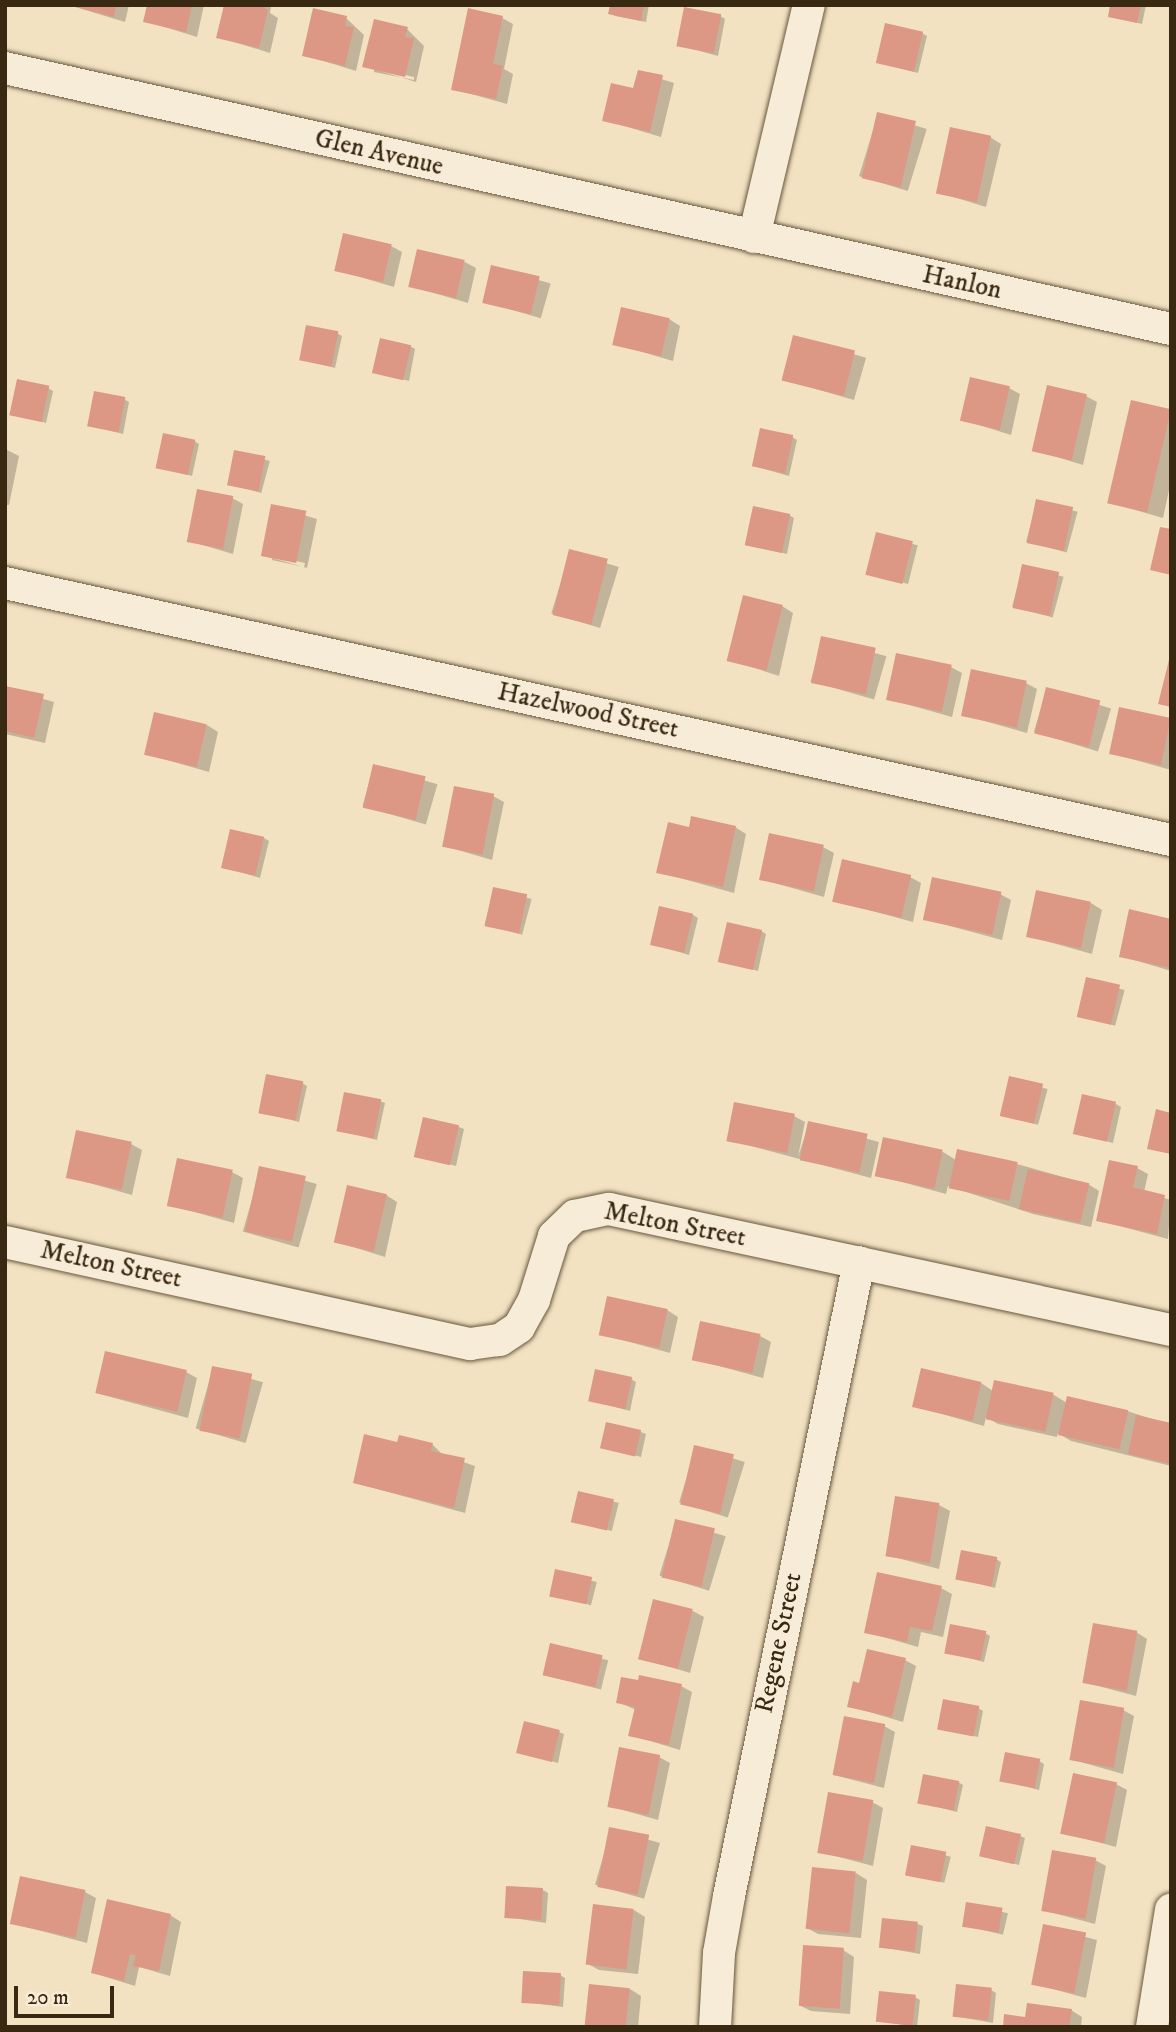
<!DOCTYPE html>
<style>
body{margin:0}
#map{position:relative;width:1176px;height:2032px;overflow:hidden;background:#f2e2c1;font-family:"IM FELL DW Pica",serif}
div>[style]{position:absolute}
.shadow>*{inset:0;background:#0003;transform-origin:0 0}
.building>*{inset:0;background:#dd9885;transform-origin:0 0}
.roads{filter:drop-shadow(0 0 2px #67573e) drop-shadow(0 0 2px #67573e)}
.minor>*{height:32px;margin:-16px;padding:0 16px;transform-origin:16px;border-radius:16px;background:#f7ecd7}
span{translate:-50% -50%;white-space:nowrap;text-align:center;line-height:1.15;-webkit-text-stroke:5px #f7ecd7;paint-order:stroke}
.street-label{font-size:26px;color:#392912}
.frame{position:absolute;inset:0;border:7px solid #392912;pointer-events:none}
.scale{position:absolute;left:14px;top:1986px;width:100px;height:32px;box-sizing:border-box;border:4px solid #392912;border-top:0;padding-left:9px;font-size:21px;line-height:24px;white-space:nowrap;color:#392912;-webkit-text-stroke:5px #f7ecd7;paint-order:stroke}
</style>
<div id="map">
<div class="shadow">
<i style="clip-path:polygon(129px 5px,125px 22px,72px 6px,72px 5px)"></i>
<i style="clip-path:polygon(149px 5px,204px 5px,197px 37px,145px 21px)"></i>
<i style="clip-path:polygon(225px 5px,271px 6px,270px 13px,278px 18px,270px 53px,218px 37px)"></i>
<i style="clip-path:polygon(612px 5px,649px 5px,646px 22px,615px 16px,610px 13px)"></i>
<i style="clip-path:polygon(1112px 5px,1146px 5px,1142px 24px,1110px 16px)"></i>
<i style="clip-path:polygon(720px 16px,725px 19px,718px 56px,678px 45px)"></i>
<i style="clip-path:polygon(346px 18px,364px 35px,356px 71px,304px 55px)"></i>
<i style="clip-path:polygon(502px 18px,513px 24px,504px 69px,513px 74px,507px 104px,453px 89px)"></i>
<i style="clip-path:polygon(evenodd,407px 29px,424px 46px,416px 82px,364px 66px,407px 29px,374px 68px,414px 77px,414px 80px,374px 72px,374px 68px)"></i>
<i style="clip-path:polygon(922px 33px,927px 36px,918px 73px,877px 62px)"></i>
<i style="clip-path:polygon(639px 72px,674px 83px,661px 137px,604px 120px,634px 90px)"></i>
<i style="left:878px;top:114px;width:51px;height:65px;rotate:17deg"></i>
<i style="clip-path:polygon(990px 137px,1001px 144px,986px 207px,937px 192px)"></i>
<i style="clip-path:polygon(391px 246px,402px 252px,394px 287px,336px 270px)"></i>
<i style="clip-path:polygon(465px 262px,476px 268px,468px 303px,410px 286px)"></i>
<i style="left:493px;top:267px;width:60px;height:36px;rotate:16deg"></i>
<i style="clip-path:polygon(669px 319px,680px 326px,673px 361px,615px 344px)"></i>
<i style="clip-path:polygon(337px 333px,342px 336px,335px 368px,301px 359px)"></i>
<i style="left:794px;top:337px;width:75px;height:44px;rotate:16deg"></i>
<i style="clip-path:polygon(410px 346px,415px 349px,409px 381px,374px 372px)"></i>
<i style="clip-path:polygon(48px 388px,53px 391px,46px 423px,12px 414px)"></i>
<i style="clip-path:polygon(1009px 388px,1020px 394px,1011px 435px,963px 420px)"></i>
<i style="clip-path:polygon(1086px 396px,1097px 402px,1083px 465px,1034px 450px)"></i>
<i style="clip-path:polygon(124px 399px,129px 402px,123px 434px,89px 425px)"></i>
<i style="clip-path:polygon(1133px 402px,1171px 411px,1171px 481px,1163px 518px,1111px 503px)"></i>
<i style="clip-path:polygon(792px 437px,797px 440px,789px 476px,753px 466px)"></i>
<i style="clip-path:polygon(194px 441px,199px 444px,192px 476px,158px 467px)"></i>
<i style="clip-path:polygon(5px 449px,19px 456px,9px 505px,5px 505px)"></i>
<i style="left:236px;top:452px;width:35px;height:33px;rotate:15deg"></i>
<i style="clip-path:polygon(232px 498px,243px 504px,233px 554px,189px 541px)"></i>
<i style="left:1037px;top:501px;width:42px;height:42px;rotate:15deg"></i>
<i style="clip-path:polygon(evenodd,272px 506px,317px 519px,307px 568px,262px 555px,272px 506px,272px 556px,305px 563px,304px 567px,272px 560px,272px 556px)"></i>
<i style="clip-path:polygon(789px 515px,794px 518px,787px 554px,747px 545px)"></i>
<i style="left:877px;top:535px;width:42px;height:40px;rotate:14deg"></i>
<i style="left:570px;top:552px;width:51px;height:64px;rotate:17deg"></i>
<i style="left:1023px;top:566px;width:42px;height:42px;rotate:15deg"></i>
<i style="clip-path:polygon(782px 606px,793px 613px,779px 676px,730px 660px)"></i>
<i style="left:823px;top:638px;width:66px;height:45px;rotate:16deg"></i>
<i style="clip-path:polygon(951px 667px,962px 673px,952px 717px,888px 699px)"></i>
<i style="clip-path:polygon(1026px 683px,1037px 689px,1027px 733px,963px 715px)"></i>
<i style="clip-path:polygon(5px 688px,54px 702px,45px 743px,5px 734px)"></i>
<i style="left:1047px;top:689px;width:67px;height:45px;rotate:17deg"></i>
<i style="clip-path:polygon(1120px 709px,1171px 720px,1171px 770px,1110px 753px)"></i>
<i style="clip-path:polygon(207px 725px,218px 732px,209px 772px,146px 754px)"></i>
<i style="left:374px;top:766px;width:66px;height:42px;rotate:16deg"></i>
<i style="clip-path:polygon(493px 796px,504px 802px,492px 860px,444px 846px)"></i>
<i style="clip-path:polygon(735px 827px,746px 834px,734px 893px,658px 872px,691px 829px)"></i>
<i style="clip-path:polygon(264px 838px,269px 841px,260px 878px,223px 867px)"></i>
<i style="clip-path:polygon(823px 847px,834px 853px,824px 897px,760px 879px)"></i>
<i style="clip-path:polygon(910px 877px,921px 883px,913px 922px,835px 901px)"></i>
<i style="left:494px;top:889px;width:39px;height:37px;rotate:15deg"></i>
<i style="clip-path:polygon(1000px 894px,1011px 900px,1002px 940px,924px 919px)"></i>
<i style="clip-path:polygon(1091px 903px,1102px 910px,1092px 954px,1028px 936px)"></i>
<i style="clip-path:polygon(693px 915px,698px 918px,689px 955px,652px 944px)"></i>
<i style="clip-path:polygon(1171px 920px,1171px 971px,1121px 956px)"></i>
<i style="clip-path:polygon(761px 931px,766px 934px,758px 971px,721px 961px)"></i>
<i style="left:1087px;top:980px;width:39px;height:37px;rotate:15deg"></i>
<i style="left:1010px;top:1079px;width:39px;height:37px;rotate:15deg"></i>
<i style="clip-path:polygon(302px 1083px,307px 1086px,299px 1122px,260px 1112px)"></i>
<i style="clip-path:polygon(380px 1101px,385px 1103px,377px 1140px,338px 1130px)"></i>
<i style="clip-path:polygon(1116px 1104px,1121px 1107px,1113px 1143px,1075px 1133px)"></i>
<i style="clip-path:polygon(794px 1116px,805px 1122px,798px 1157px,809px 1123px,879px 1142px,871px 1178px,728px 1140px)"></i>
<i style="clip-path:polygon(459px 1127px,464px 1129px,456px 1166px,417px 1156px)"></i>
<i style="clip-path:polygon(131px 1144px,142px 1150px,132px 1195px,68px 1177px)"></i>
<i style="clip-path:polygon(943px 1152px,956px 1160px,1017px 1164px,1088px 1184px,1099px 1191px,1091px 1227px,1033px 1214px,948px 1186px,946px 1194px,876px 1175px)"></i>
<i style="left:261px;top:1168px;width:58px;height:66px;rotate:16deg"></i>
<i style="clip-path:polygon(1137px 1168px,1148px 1174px,1144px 1192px,1171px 1200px,1168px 1239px,1097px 1220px)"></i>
<i style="clip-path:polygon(232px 1172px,243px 1178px,234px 1223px,169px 1205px)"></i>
<i style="clip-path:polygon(386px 1195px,397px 1202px,385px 1257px,337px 1242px)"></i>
<i style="clip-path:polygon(667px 1310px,678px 1317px,670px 1353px,600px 1334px)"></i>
<i style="clip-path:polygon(760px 1336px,771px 1342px,763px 1378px,693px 1359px)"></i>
<i style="left:213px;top:1368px;width:52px;height:63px;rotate:16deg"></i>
<i style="clip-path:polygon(186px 1372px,197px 1378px,188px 1418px,96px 1393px)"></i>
<i style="clip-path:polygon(631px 1379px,636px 1382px,630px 1411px,590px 1400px)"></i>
<i style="clip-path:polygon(981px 1383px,993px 1391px,1054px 1395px,1067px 1403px,1127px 1411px,1171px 1425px,1171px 1466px,1071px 1441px,1058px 1433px,1057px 1437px,998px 1424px,986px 1417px,984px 1426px,914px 1406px)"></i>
<i style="clip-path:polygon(641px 1432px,646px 1434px,641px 1457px,602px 1447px)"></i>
<i style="clip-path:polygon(400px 1437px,433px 1445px,443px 1455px,475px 1466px,465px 1513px,355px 1483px,398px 1444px)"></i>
<i style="left:696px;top:1447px;width:51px;height:58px;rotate:17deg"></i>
<i style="left:579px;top:1493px;width:41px;height:29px;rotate:14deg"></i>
<i style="clip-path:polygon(939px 1505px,950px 1511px,939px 1569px,886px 1555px)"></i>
<i style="left:676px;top:1521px;width:52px;height:57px;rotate:17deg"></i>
<i style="clip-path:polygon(996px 1559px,1001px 1562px,995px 1588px,957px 1578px)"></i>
<i style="left:557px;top:1572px;width:41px;height:24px;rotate:14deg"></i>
<i style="clip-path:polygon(941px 1588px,952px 1594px,943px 1637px,921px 1632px,918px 1647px,866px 1632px)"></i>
<i style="clip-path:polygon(693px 1611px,704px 1617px,690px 1673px,641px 1658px)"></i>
<i style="clip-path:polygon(1136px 1632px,1147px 1639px,1136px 1696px,1083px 1682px)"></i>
<i style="clip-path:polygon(985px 1633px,990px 1636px,984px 1662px,946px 1652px)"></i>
<i style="left:551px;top:1646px;width:59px;height:30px;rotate:14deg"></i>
<i style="clip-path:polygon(905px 1660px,916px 1666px,903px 1722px,849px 1706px,860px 1685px)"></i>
<i style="clip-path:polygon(681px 1686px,692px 1692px,680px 1750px,630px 1735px,636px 1710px,618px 1702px)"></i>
<i style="clip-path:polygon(978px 1708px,983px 1711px,978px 1737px,939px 1728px)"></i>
<i style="clip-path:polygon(1123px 1710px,1134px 1716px,1123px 1774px,1070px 1759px)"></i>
<i style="clip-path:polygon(884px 1726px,895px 1732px,884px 1788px,834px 1775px)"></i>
<i style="clip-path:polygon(559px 1732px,564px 1734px,558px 1763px,519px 1752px)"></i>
<i style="clip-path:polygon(659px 1757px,670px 1763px,658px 1820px,609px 1806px)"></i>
<i style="clip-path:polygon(1039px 1761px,1044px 1764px,1039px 1790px,1000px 1780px)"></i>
<i style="clip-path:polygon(958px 1782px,963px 1785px,957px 1812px,919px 1802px)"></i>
<i style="clip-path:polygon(1116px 1784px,1127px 1790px,1116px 1847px,1063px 1833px)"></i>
<i style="clip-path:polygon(872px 1802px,883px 1808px,873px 1866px,820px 1852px)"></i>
<i style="left:611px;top:1829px;width:51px;height:58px;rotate:16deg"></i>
<i style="clip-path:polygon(1020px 1836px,1025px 1838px,1019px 1865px,981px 1855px)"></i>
<i style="left:912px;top:1847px;width:40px;height:27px;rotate:14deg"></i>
<i style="clip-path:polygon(1095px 1860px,1106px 1866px,1095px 1924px,1042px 1910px)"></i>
<i style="clip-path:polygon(856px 1873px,867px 1880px,861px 1938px,818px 1934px,807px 1928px)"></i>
<i style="clip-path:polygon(543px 1890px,548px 1893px,546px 1923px,506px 1917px)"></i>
<i style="clip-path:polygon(85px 1892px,96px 1898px,87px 1943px,11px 1923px)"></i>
<i style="left:968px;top:1904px;width:41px;height:22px;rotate:13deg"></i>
<i style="clip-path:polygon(634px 1910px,645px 1917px,638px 1974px,599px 1970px,588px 1964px)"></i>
<i style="clip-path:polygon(170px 1915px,181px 1922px,170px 1976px,139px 1967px,135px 1986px,93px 1973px)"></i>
<i style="clip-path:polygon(918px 1924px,923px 1926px,920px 1954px,881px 1947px)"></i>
<i style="clip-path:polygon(1044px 1926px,1097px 1940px,1086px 1998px,1034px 1984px)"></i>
<i style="clip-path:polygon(843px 1950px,854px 1957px,850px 2014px,811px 2011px,799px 2005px)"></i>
<i style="clip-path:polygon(560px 1975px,565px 1978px,563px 2007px,523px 2002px)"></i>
<i style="clip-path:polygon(630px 1989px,641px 1996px,638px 2027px,587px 2027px)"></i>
<i style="clip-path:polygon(991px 1990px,996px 1993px,993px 2023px,954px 2016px)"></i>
<i style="clip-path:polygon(915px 1997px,920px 2000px,917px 2027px,878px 2021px)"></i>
<i style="clip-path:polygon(1071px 2010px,1082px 2017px,1081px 2027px,1004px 2027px)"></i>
</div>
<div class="building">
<i style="clip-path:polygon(68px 5px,116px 5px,114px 17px)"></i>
<i style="clip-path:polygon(147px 5px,192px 5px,186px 32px,143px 22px)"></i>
<i style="clip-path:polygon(224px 5px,259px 5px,268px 10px,259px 48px,216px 38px)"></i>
<i style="clip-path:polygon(610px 5px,644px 5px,641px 21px,608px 14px)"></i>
<i style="clip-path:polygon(1110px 5px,1141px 5px,1137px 23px,1108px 17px)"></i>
<i style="left:684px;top:7px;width:38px;height:40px;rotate:11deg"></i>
<i style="clip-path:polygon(313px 8px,347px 16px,345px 26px,354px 27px,345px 66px,302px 56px)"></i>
<i style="clip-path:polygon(468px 8px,503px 16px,493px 64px,503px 66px,496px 99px,451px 90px)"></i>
<i style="clip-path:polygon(374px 19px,408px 27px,405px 37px,414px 38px,405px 77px,362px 67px)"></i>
<i style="left:885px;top:23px;width:39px;height:41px;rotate:13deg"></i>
<i style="clip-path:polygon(638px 70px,663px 75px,650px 132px,602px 121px,611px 83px,633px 88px)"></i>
<i style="left:877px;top:112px;width:40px;height:68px;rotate:13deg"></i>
<i style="left:950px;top:127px;width:42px;height:68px;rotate:12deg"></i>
<i style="left:343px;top:233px;width:50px;height:39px;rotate:13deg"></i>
<i style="left:417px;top:249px;width:49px;height:39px;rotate:13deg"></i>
<i style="left:491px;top:265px;width:50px;height:39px;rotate:13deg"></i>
<i style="left:621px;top:307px;width:50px;height:39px;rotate:13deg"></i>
<i style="left:306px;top:325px;width:33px;height:36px;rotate:11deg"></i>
<i style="left:793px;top:335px;width:64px;height:47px;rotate:14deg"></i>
<i style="left:380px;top:338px;width:32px;height:36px;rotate:13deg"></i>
<i style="left:970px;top:377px;width:41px;height:45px;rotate:13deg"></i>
<i style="left:17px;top:379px;width:33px;height:37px;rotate:12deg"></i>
<i style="left:1047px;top:385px;width:41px;height:68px;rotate:13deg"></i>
<i style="left:94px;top:391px;width:32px;height:36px;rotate:11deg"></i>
<i style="left:1131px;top:400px;width:41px;height:106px;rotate:13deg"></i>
<i style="left:760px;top:428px;width:34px;height:39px;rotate:12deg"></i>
<i style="left:163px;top:433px;width:33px;height:36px;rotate:12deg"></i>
<i style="left:234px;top:450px;width:32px;height:36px;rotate:11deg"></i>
<i style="left:197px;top:489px;width:37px;height:54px;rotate:11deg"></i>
<i style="left:1036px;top:499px;width:38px;height:45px;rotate:12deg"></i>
<i style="left:271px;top:504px;width:36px;height:53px;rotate:11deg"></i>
<i style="left:753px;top:506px;width:38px;height:40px;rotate:12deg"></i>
<i style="clip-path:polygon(1160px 527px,1171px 529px,1171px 575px,1150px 570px)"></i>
<i style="left:876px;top:532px;width:38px;height:44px;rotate:14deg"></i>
<i style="left:569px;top:549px;width:40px;height:68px;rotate:14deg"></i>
<i style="left:1022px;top:564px;width:38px;height:45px;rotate:12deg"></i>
<i style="left:743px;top:595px;width:41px;height:68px;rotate:14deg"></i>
<i style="left:821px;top:636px;width:56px;height:48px;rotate:12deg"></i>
<i style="clip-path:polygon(1171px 652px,1171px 707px,1158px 704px)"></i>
<i style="left:896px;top:653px;width:57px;height:48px;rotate:12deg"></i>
<i style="left:971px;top:669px;width:57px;height:48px;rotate:12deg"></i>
<i style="clip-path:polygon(5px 686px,44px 694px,34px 738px,5px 731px)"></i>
<i style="left:1046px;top:687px;width:56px;height:48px;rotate:14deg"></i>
<i style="left:1119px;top:707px;width:53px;height:48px;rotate:12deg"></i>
<i style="left:154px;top:712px;width:54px;height:44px;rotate:13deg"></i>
<i style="left:373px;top:764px;width:54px;height:45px;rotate:13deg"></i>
<i style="left:454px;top:786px;width:41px;height:62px;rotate:11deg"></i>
<i style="clip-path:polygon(691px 816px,736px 826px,723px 887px,656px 873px,668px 822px,689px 827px)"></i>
<i style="left:230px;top:829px;width:35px;height:40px;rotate:13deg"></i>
<i style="left:769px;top:833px;width:56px;height:48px;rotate:12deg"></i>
<i style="left:842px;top:859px;width:71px;height:44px;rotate:13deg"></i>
<i style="left:932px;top:877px;width:71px;height:44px;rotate:12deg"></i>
<i style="left:493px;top:887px;width:35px;height:40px;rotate:12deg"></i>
<i style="left:1036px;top:890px;width:56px;height:48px;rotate:12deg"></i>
<i style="left:659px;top:906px;width:35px;height:40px;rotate:13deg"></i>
<i style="clip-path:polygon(1129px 909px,1171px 919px,1171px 968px,1119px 957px)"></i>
<i style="left:727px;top:922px;width:36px;height:41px;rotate:13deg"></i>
<i style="left:1086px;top:977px;width:35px;height:41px;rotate:13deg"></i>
<i style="left:266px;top:1074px;width:38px;height:40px;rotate:11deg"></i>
<i style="left:1009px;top:1076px;width:35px;height:41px;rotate:13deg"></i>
<i style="left:344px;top:1092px;width:38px;height:40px;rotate:11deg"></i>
<i style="left:1082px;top:1094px;width:35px;height:41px;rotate:13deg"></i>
<i style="left:734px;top:1102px;width:62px;height:40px;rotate:11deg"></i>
<i style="clip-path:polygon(1156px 1109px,1171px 1113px,1171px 1154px,1147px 1149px)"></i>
<i style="left:423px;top:1117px;width:37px;height:41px;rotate:13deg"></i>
<i style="left:808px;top:1121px;width:61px;height:40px;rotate:12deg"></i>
<i style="left:76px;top:1130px;width:57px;height:49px;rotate:12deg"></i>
<i style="left:883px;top:1137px;width:61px;height:40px;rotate:12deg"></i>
<i style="left:957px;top:1149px;width:62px;height:40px;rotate:12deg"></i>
<i style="left:177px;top:1158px;width:57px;height:49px;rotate:12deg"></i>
<i style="clip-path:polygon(1109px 1160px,1138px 1166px,1133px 1187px,1165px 1195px,1157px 1234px,1096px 1221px)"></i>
<i style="left:259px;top:1166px;width:48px;height:67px;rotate:12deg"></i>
<i style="left:1028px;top:1169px;width:63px;height:41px;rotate:13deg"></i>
<i style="left:347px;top:1185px;width:41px;height:59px;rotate:13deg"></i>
<i style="left:607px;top:1296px;width:62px;height:40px;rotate:12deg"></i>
<i style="left:700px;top:1321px;width:62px;height:40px;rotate:12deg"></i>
<i style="left:105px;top:1351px;width:84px;height:43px;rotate:13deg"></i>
<i style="left:212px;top:1366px;width:41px;height:66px;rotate:11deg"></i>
<i style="left:921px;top:1368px;width:62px;height:40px;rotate:13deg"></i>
<i style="left:595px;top:1369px;width:38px;height:33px;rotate:12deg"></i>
<i style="left:994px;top:1380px;width:61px;height:40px;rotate:12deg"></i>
<i style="left:1067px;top:1396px;width:63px;height:40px;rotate:13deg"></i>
<i style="clip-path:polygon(1136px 1415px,1171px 1423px,1171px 1464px,1128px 1454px)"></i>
<i style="left:606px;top:1422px;width:36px;height:27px;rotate:13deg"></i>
<i style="clip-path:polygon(364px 1434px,397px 1442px,399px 1435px,433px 1443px,431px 1451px,465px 1458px,454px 1508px,353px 1483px)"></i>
<i style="left:694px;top:1445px;width:41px;height:61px;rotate:13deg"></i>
<i style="left:578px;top:1491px;width:37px;height:32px;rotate:13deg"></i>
<i style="left:895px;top:1496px;width:45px;height:61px;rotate:9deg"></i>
<i style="left:675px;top:1519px;width:41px;height:60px;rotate:13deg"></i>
<i style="left:961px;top:1550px;width:37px;height:30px;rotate:11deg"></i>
<i style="left:555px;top:1569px;width:38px;height:28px;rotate:12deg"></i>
<i style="clip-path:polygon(877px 1572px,942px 1586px,932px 1631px,910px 1627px,907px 1642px,864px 1633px)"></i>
<i style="left:653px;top:1599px;width:41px;height:62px;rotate:14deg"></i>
<i style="left:1093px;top:1623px;width:45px;height:61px;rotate:10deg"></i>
<i style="left:950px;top:1624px;width:37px;height:30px;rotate:11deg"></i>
<i style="left:550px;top:1643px;width:54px;height:33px;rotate:13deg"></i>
<i style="clip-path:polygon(867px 1649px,906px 1658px,892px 1717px,847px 1707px,853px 1681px,859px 1683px)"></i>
<i style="clip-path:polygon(639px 1675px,682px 1684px,669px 1745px,628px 1736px,635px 1707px,616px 1703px,621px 1677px,638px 1680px)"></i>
<i style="left:943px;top:1699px;width:37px;height:31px;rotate:11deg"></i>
<i style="left:1080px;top:1700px;width:45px;height:61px;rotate:10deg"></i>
<i style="left:844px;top:1716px;width:42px;height:60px;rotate:11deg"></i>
<i style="left:524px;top:1721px;width:37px;height:33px;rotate:14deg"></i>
<i style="left:619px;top:1747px;width:42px;height:61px;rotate:11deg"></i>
<i style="left:1005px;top:1752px;width:36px;height:30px;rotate:11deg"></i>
<i style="left:1073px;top:1773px;width:45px;height:62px;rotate:12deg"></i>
<i style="left:923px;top:1774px;width:37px;height:30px;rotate:11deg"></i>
<i style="left:828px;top:1792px;width:46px;height:62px;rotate:10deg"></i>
<i style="left:986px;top:1826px;width:36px;height:31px;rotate:13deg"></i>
<i style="left:609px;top:1827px;width:41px;height:61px;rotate:11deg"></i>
<i style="left:911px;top:1845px;width:36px;height:31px;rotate:11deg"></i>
<i style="left:1052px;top:1850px;width:45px;height:62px;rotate:10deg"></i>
<i style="left:812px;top:1867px;width:44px;height:62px;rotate:6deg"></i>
<i style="left:20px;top:1876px;width:67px;height:49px;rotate:12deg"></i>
<i style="left:506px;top:1886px;width:37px;height:32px;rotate:3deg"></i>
<i style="clip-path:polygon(107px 1899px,171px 1914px,159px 1971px,133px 1966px,136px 1955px,130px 1954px,124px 1981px,91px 1973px)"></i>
<i style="left:966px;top:1902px;width:37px;height:25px;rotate:9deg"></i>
<i style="left:593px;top:1904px;width:41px;height:61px;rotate:7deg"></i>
<i style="left:882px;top:1918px;width:36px;height:30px;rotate:6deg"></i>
<i style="left:1043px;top:1924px;width:44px;height:62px;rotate:11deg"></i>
<i style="left:803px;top:1945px;width:41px;height:61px;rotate:4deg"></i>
<i style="left:523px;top:1971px;width:38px;height:32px;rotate:3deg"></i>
<i style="left:589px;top:1984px;width:41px;height:43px;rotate:6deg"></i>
<i style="left:956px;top:1984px;width:36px;height:33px;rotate:6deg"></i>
<i style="left:879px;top:1991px;width:37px;height:31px;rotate:6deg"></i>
<i style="clip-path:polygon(1027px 2003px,1072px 2009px,1069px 2027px,1003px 2027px,1004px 2014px,1025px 2017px)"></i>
</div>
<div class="roads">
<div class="minor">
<i style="left:5px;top:68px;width:1195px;rotate:12.62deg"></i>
<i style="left:754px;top:237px;width:238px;rotate:-76.7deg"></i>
<i style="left:5px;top:583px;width:1194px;rotate:12.43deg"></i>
<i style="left:5px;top:1242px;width:476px;rotate:12.4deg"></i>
<i style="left:470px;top:1344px;width:30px;rotate:-8deg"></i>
<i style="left:500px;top:1340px;width:23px;rotate:-34deg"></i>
<i style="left:519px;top:1327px;width:31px;rotate:-61deg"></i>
<i style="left:534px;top:1300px;width:67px;rotate:-72.6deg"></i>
<i style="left:554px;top:1236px;width:29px;rotate:-44deg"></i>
<i style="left:575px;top:1216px;width:35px;rotate:-12deg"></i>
<i style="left:609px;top:1209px;width:575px;rotate:12.15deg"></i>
<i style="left:715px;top:2027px;width:74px;rotate:-86.9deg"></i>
<i style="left:719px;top:1953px;width:58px;rotate:-80deg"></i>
<i style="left:729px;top:1896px;width:647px;rotate:-78.41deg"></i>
<i style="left:1152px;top:2027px;width:119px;rotate:-80.8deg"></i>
</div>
</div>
<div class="street-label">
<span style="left:379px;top:153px;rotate:13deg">Glen Avenue</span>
<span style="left:962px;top:283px;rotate:12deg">Hanlon</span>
<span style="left:588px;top:711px;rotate:12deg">Hazelwood Street</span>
<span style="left:675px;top:1225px;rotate:11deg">Melton Street</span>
<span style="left:111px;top:1265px;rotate:12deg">Melton Street</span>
<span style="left:779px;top:1643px;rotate:-78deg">Regene Street</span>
</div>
<div class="frame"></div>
<div class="scale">20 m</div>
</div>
